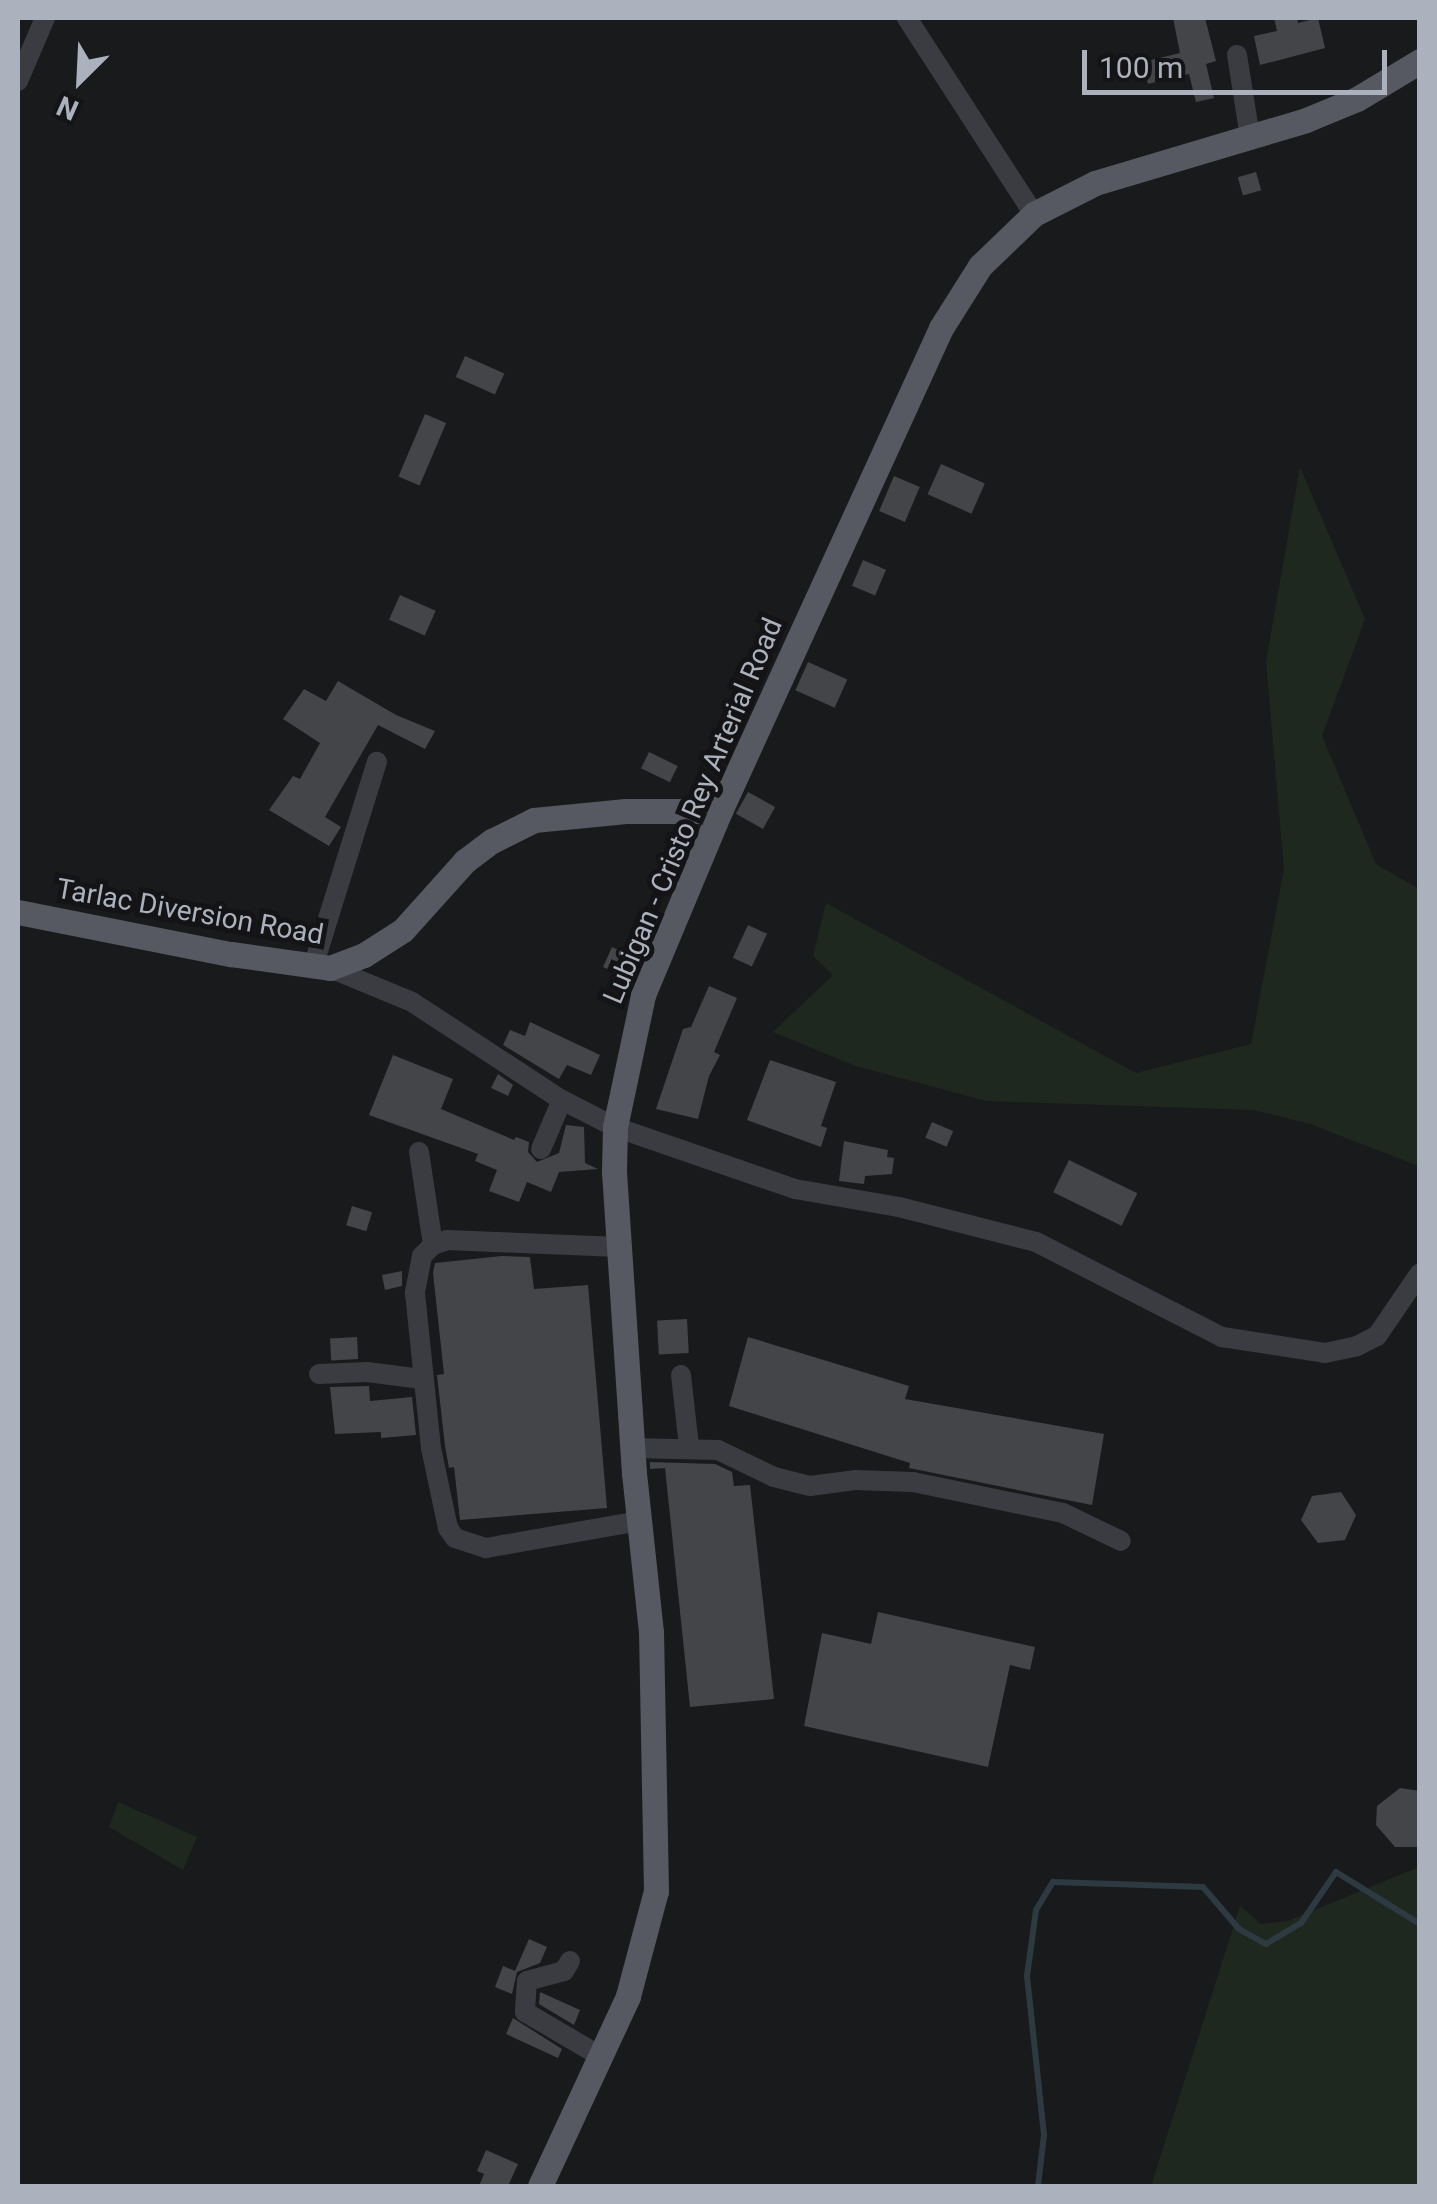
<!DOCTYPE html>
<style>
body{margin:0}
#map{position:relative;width:1437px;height:2204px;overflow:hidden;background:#191a1c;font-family:Roboto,sans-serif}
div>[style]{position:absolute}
.green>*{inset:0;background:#1f281f}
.stream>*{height:6px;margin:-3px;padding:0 3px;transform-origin:3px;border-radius:3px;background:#2e3a42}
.building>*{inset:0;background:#434549;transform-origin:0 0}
.minor>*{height:20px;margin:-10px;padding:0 10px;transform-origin:10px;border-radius:10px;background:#3a3c42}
.major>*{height:25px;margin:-12.5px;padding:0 12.5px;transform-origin:12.5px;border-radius:12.5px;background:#565961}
span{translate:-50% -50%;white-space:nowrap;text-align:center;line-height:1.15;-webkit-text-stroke:10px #141417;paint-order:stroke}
.street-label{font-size:28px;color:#abb1bd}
.frame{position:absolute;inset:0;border:20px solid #abb1bd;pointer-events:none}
.north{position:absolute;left:30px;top:30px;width:100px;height:100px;-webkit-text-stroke:8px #141417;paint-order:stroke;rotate:204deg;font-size:28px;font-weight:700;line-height:40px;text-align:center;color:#abb1bd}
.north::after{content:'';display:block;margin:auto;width:35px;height:45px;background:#abb1bd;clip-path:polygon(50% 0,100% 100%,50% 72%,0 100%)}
.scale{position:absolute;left:1082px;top:50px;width:305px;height:45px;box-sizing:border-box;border:5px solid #abb1bd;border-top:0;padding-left:12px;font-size:30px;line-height:35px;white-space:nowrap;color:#abb1bd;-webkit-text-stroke:8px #141417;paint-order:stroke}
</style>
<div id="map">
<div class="green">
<i style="clip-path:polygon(1300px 467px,1365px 619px,1322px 736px,1376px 864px,1419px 889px,1419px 1166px,1310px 1124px,1254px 1110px,986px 1101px,856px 1066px,773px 1032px,833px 975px,813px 956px,826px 903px,1136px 1073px,1251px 1044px,1284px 869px,1266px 662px)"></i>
<i style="clip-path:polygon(118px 1802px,197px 1837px,183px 1870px,109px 1827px)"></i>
<i style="clip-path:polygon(1419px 1867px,1419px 2186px,1151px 2186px,1240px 1906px,1261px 1924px,1288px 1921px)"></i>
</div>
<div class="stream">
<i style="left:1038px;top:2186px;width:51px;rotate:-83.3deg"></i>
<i style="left:1044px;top:2135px;width:160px;rotate:-96.1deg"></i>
<i style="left:1027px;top:1976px;width:67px;rotate:-82.2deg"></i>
<i style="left:1036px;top:1910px;width:33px;rotate:-59deg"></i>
<i style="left:1053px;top:1882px;width:150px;rotate:1.9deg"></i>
<i style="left:1203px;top:1887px;width:55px;rotate:49.4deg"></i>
<i style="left:1239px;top:1929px;width:31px;rotate:29deg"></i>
<i style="left:1266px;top:1944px;width:41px;rotate:-31deg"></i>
<i style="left:1301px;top:1923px;width:62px;rotate:-55.5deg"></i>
<i style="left:1336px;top:1872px;width:99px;rotate:31.8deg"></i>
</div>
<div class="building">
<i style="clip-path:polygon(1173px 18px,1205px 18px,1216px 61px,1206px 64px,1214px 98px,1196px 102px,1189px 74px,1148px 84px,1143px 62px,1180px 53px)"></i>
<i style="clip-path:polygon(1274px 18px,1297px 18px,1298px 23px,1318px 18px,1325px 48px,1260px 65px,1254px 36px,1277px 31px)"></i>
<i style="left:1256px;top:172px;width:19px;height:19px;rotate:74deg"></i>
<i style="left:465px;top:356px;width:43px;height:23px;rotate:24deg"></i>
<i style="left:425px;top:414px;width:23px;height:68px;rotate:23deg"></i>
<i style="left:941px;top:464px;width:48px;height:33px;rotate:24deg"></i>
<i style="left:894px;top:476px;width:28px;height:38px;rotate:23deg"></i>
<i style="left:863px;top:560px;width:25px;height:28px;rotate:23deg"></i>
<i style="left:400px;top:595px;width:39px;height:27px;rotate:24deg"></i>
<i style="left:808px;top:662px;width:43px;height:31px;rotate:24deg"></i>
<i style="clip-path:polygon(338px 681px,396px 715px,435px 731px,425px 749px,378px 725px,325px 817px,341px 827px,329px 846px,269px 810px,293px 776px,300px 779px,320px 743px,283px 719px,304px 689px,326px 701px)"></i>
<i style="left:649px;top:752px;width:32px;height:18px;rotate:26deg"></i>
<i style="left:748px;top:792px;width:31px;height:25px;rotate:29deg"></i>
<i style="left:748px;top:925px;width:21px;height:36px;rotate:25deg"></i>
<i style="left:612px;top:947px;width:17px;height:22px;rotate:24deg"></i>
<i style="clip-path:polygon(709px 986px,737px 998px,714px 1052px,720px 1055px,709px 1076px,698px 1119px,656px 1109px,683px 1029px,691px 1027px)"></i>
<i style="clip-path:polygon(530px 1022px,600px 1055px,591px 1075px,567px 1065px,559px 1079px,503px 1045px,510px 1030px,525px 1036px)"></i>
<i style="clip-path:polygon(393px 1055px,453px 1079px,441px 1109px,514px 1140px,516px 1137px,529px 1142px,528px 1152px,537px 1162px,559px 1153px,566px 1125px,584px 1127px,585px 1163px,598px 1169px,559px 1172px,551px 1192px,527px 1182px,519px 1202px,489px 1191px,497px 1170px,475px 1161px,478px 1154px,369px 1115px)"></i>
<i style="clip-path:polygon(770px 1060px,836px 1082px,821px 1126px,827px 1128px,821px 1147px,747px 1120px)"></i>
<i style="clip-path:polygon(498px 1074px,513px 1085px,508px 1096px,491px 1088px)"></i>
<i style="left:932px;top:1122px;width:23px;height:17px;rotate:23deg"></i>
<i style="clip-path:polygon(844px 1141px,888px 1150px,887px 1157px,894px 1158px,892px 1174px,865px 1176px,864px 1184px,839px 1181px)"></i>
<i style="left:1069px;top:1160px;width:76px;height:36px;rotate:26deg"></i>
<i style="left:352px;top:1206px;width:21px;height:20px;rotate:17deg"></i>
<i style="clip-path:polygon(502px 1256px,530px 1257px,534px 1289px,588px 1285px,607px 1508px,460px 1520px,454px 1467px,449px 1468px,445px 1446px,437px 1375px,444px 1374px,433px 1273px,435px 1263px)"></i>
<i style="clip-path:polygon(402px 1271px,402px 1286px,385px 1290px,382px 1275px)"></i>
<i style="left:687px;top:1319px;width:34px;height:30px;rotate:87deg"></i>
<i style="left:357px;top:1337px;width:22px;height:27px;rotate:87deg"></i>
<i style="clip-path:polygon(748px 1337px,909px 1386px,905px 1399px,1104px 1434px,1092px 1505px,909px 1468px,910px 1463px,729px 1406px)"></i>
<i style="clip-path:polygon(369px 1386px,370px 1401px,412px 1397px,416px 1435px,381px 1438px,381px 1432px,335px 1434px,330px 1387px)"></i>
<i style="clip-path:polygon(650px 1462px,715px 1464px,732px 1472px,734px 1486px,750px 1485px,774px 1699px,690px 1707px,665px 1468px,650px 1469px)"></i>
<i style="clip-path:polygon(1341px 1492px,1356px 1515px,1345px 1540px,1318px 1543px,1301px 1520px,1312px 1496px)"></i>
<i style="clip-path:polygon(878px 1612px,1035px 1647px,1030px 1670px,1010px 1665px,988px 1767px,804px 1726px,822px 1633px,871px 1644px)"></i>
<i style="clip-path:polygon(1400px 1788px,1420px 1791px,1420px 1847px,1395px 1847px,1376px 1825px,1377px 1806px)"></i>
<i style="clip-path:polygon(529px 1939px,547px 1947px,540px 1963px,517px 1972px,512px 1994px,495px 1987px,503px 1966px,515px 1971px)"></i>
<i style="clip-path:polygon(540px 1992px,580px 2010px,574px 2025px,539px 2004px)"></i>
<i style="clip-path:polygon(513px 2018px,562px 2049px,558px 2058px,506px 2034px)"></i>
<i style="clip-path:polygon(486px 2150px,518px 2164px,508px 2186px,479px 2186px,484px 2174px,477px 2171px)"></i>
</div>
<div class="minor">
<i style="left:907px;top:18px;width:234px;rotate:57.1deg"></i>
<i style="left:1237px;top:55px;width:83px;rotate:81deg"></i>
<i style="left:18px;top:81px;width:69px;rotate:-66.8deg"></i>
<i style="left:313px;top:967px;width:215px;rotate:-72.7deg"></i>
<i style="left:330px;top:968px;width:89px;rotate:22.5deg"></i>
<i style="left:412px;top:1002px;width:179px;rotate:33.2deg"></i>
<i style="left:562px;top:1100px;width:59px;rotate:27deg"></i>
<i style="left:615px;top:1127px;width:190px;rotate:19deg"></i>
<i style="left:795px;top:1189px;width:106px;rotate:9.8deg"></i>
<i style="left:899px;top:1207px;width:141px;rotate:14.3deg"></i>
<i style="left:1036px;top:1242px;width:209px;rotate:27.1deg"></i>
<i style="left:1222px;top:1337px;width:104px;rotate:8.8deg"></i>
<i style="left:1325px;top:1353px;width:33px;rotate:-12deg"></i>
<i style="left:1357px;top:1346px;width:22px;rotate:-27deg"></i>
<i style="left:1377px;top:1336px;width:76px;rotate:-55.7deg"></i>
<i style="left:541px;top:1149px;width:53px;rotate:-66.8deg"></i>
<i style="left:419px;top:1152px;width:94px;rotate:81.4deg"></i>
<i style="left:619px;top:1247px;width:172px;rotate:-177.7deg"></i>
<i style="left:447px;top:1240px;width:15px;rotate:160deg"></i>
<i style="left:433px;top:1245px;width:16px;rotate:135deg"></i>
<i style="left:422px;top:1256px;width:38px;rotate:101deg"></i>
<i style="left:415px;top:1293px;width:156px;rotate:84.1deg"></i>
<i style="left:431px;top:1448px;width:82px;rotate:78deg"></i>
<i style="left:448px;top:1528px;width:12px;rotate:55deg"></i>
<i style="left:455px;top:1538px;width:33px;rotate:18deg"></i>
<i style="left:486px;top:1548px;width:155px;rotate:-10deg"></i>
<i style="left:319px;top:1374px;width:48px;rotate:-2.4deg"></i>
<i style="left:367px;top:1372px;width:55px;rotate:7.3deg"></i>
<i style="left:681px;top:1375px;width:71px;rotate:83.6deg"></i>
<i style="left:632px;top:1448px;width:86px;rotate:1.3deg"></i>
<i style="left:718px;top:1450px;width:62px;rotate:25.7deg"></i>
<i style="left:774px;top:1477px;width:37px;rotate:14deg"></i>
<i style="left:810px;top:1486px;width:45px;rotate:-7.6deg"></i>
<i style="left:855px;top:1480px;width:58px;rotate:2deg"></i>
<i style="left:913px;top:1482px;width:153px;rotate:11.7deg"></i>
<i style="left:1063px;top:1513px;width:64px;rotate:25.8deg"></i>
<i style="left:570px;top:1961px;width:12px;rotate:121deg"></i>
<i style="left:564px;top:1971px;width:38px;rotate:165deg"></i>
<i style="left:527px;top:1981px;width:31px;rotate:94deg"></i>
<i style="left:525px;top:2012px;width:87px;rotate:30.4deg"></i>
</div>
<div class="major">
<i style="left:18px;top:912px;width:217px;rotate:11.2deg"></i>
<i style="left:231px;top:954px;width:100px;rotate:8deg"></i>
<i style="left:330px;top:968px;width:36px;rotate:-21deg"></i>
<i style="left:364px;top:955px;width:46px;rotate:-32.7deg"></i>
<i style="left:403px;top:930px;width:93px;rotate:-48.1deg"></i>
<i style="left:465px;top:861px;width:34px;rotate:-37deg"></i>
<i style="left:492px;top:841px;width:47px;rotate:-26.6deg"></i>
<i style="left:534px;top:820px;width:92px;rotate:-5.6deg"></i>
<i style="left:626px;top:811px;width:94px"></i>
<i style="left:540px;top:2186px;width:209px;rotate:-65.1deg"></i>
<i style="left:628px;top:1996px;width:109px;rotate:-75.1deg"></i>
<i style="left:656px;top:1891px;width:259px;rotate:-91.1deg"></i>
<i style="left:651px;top:1632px;width:160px;rotate:-96.1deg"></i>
<i style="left:634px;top:1473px;width:303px;rotate:-93.8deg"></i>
<i style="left:614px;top:1171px;width:44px;rotate:-88.7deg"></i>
<i style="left:615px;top:1127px;width:135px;rotate:-78deg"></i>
<i style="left:643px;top:995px;width:199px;rotate:-67.3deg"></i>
<i style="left:720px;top:811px;width:531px;rotate:-65.41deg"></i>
<i style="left:941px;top:328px;width:73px;rotate:-57.8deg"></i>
<i style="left:980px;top:266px;width:75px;rotate:-43.9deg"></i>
<i style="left:1034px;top:214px;width:68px;rotate:-26.9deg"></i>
<i style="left:1095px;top:183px;width:220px;rotate:-16.6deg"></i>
<i style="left:1306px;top:120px;width:55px;rotate:-22.4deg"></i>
<i style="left:1357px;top:99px;width:74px;rotate:-31.1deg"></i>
</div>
<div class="street-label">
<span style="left:693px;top:811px;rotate:-67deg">Lubigan - Cristo Rey Arterial Road</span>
<span style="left:190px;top:912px;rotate:10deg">Tarlac Diversion Road</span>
</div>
<div class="frame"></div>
<div class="north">N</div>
<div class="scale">100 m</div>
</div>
